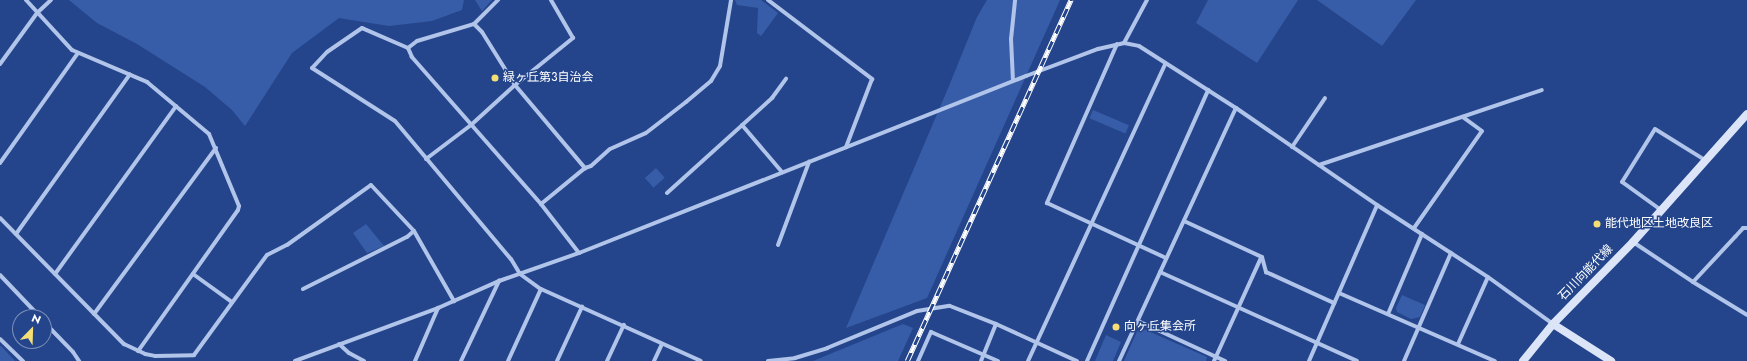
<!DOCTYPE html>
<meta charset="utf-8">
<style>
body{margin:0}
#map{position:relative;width:1747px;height:361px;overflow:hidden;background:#24458b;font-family:Jost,"Noto Sans JP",sans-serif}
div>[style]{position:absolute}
.green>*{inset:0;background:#385da8;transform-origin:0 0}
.street>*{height:4px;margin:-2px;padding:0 2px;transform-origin:2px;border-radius:2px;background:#b1c4ea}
.secondary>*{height:8px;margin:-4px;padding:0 4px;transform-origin:4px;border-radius:4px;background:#dce5f8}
.rail>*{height:4.5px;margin-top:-2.25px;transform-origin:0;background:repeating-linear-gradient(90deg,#24458b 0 9px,#fff 0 18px);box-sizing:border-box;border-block:1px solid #fff}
.dots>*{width:11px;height:11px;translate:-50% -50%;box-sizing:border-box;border:2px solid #24458b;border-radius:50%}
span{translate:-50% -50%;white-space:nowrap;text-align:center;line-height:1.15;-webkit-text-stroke:3px #24458b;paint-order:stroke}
.poi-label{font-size:12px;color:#fff}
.left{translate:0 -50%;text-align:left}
.street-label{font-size:12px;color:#fff}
.north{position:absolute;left:12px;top:309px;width:40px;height:40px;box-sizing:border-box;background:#24458b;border:1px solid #7c8fb9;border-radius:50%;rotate:23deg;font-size:11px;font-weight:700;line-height:16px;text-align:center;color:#fff}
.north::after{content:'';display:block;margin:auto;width:14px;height:18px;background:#f5df75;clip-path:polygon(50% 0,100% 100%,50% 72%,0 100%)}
</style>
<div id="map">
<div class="green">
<i style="clip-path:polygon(69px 0,464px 0,462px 10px,432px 21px,389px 26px,339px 18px,292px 53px,245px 126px,232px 110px,205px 87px,137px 44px,97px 23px)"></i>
<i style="clip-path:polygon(475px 0,492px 0,482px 11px)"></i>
<i style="clip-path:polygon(735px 0,761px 0,778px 13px,761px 36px,757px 33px,758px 8px,737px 5px)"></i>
<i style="clip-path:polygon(987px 0,1060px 0,927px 298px,846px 328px,949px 86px,977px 17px)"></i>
<i style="clip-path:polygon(1208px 0,1298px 0,1257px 63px,1196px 23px)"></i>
<i style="clip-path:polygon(1317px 0,1416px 0,1382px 46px)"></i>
<i style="left:1093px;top:110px;width:39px;height:9px;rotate:23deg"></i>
<i style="left:656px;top:168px;width:13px;height:15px;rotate:48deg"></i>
<i style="clip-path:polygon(366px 224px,384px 246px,367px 253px,353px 233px)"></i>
<i style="clip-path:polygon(1402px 295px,1425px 305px,1420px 317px,1411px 319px,1397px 312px,1396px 308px)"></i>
<i style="clip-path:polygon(903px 324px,913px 328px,898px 361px,813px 361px)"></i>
<i style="clip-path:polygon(1139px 327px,1207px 357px,1206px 361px,1124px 361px)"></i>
<i style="clip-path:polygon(1106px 335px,1121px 342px,1113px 361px,1095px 361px)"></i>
<i style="clip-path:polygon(0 346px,1px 346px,15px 361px,0 361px)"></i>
</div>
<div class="street">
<i style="left:26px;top:0;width:68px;rotate:47.4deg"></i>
<i style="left:72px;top:50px;width:82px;rotate:23.1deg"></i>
<i style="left:147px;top:82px;width:81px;rotate:40deg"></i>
<i style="left:209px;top:134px;width:78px;rotate:67.4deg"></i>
<i style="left:239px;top:206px;width:4px;rotate:104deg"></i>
<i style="left:238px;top:210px;width:173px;rotate:125.3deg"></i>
<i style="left:768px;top:0;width:131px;rotate:37.2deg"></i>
<i style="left:872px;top:79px;width:73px;rotate:110.9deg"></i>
<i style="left:474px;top:24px;width:34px;rotate:-45deg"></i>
<i style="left:1124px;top:43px;width:49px;rotate:-61.9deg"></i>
<i style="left:1117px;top:44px;width:174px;rotate:113.8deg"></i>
<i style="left:1047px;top:203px;width:131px;rotate:24.8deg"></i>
<i style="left:408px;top:48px;width:11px;rotate:-38deg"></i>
<i style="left:417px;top:41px;width:59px;rotate:-16.6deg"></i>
<i style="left:474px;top:24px;width:11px;rotate:45deg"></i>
<i style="left:482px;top:32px;width:62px;rotate:58.1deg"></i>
<i style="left:515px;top:85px;width:109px;rotate:49.9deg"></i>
<i style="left:0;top:64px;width:63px;rotate:-54deg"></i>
<i style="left:37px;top:13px;width:19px;rotate:-43deg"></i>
<i style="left:1013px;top:81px;width:42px;rotate:-92.7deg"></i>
<i style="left:1011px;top:39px;width:39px;rotate:-84deg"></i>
<i style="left:742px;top:125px;width:62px;rotate:49.6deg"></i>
<i style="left:1292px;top:147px;width:59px;rotate:-56deg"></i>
<i style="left:426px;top:159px;width:56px;rotate:-37.1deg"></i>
<i style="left:471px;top:125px;width:59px;rotate:-42.3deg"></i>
<i style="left:515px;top:85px;width:75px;rotate:-39deg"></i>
<i style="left:573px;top:38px;width:44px;rotate:-120.1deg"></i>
<i style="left:0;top:163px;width:135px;rotate:-54.7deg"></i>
<i style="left:1319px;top:165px;width:235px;rotate:-18.6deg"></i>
<i style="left:667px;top:193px;width:142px;rotate:-42.1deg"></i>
<i style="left:772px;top:98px;width:24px;rotate:-54deg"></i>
<i style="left:541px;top:204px;width:57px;rotate:-39.3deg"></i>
<i style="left:585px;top:168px;width:6px;rotate:-18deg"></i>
<i style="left:591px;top:166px;width:25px;rotate:-42deg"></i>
<i style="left:610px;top:149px;width:39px;rotate:-24deg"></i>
<i style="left:646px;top:133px;width:51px;rotate:-37.8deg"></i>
<i style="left:686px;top:102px;width:33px;rotate:-40deg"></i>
<i style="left:711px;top:81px;width:17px;rotate:-59deg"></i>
<i style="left:720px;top:66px;width:67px;rotate:-80.5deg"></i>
<i style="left:1661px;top:210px;width:48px;rotate:-144.3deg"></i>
<i style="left:1622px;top:182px;width:62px;rotate:-58.1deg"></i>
<i style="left:1655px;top:129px;width:59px;rotate:31.8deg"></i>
<i style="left:0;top:218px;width:177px;rotate:45.5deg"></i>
<i style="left:124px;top:344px;width:23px;rotate:25deg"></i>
<i style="left:145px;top:354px;width:10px;rotate:11deg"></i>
<i style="left:155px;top:356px;width:39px;rotate:-1deg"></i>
<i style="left:194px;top:355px;width:124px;rotate:-53.9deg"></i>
<i style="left:267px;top:255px;width:22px;rotate:-27deg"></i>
<i style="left:287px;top:245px;width:103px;rotate:-35.5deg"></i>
<i style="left:371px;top:185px;width:63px;rotate:46.9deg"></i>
<i style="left:414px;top:231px;width:81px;rotate:60.3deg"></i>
<i style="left:1184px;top:221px;width:86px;rotate:24.8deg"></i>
<i style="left:1262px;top:257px;width:16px;rotate:75deg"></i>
<i style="left:1266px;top:272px;width:75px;rotate:24.5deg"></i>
<i style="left:1414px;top:228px;width:118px;rotate:-55deg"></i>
<i style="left:1482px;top:131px;width:24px;rotate:-144deg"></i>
<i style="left:16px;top:234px;width:196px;rotate:-54.5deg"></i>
<i style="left:1633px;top:242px;width:72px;rotate:33.7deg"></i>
<i style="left:1693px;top:282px;width:63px;rotate:31.4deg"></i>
<i style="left:778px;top:245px;width:89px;rotate:-69.5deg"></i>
<i style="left:579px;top:253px;width:62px;rotate:-127.8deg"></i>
<i style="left:541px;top:204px;width:196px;rotate:-131.3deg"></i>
<i style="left:412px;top:57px;width:10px;rotate:-114deg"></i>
<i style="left:408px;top:48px;width:50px;rotate:-156.5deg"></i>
<i style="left:362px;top:28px;width:42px;rotate:145.6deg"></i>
<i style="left:327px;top:52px;width:22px;rotate:133deg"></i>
<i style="left:312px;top:68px;width:98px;rotate:32.6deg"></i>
<i style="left:395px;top:121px;width:180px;rotate:50deg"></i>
<i style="left:511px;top:259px;width:17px;rotate:59deg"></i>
<i style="left:520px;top:274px;width:26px;rotate:36deg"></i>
<i style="left:541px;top:289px;width:175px;rotate:24.2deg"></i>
<i style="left:1160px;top:272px;width:216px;rotate:24.3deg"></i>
<i style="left:55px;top:274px;width:207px;rotate:-54.2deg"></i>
<i style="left:193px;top:274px;width:48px;rotate:35.7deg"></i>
<i style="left:0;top:275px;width:58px;rotate:46.4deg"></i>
<i style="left:1693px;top:282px;width:62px;rotate:-47deg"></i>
<i style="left:1735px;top:237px;width:12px;rotate:-48deg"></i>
<i style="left:1743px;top:228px;width:4px"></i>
<i style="left:303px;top:289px;width:116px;rotate:-26.6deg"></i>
<i style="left:407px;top:237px;width:9px;rotate:-41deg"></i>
<i style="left:1339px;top:293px;width:170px;rotate:23.6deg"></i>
<i style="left:94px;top:314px;width:206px;rotate:-53.7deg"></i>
<i style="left:1388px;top:314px;width:87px;rotate:-67deg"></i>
<i style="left:1138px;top:321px;width:96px;rotate:24.7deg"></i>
<i style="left:44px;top:322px;width:42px;rotate:46deg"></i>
<i style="left:73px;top:352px;width:11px;rotate:56deg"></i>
<i style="left:0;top:339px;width:32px;rotate:44deg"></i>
<i style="left:339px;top:344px;width:13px;rotate:42deg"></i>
<i style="left:349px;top:353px;width:17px;rotate:28deg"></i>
<i style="left:1458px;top:344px;width:73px;rotate:-65.9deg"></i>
<i style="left:295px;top:361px;width:153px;rotate:-20.3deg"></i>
<i style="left:438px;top:308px;width:67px;rotate:-23.9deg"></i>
<i style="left:499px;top:281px;width:85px;rotate:-19.3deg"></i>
<i style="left:579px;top:253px;width:481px;rotate:-21.6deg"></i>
<i style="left:1026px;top:76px;width:77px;rotate:-20.6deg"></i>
<i style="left:1098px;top:49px;width:27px;rotate:-13deg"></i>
<i style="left:1124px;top:43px;width:15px;rotate:11deg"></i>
<i style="left:1139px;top:46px;width:115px;rotate:32.6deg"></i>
<i style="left:1236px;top:108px;width:171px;rotate:34.5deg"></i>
<i style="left:1377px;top:205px;width:132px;rotate:33deg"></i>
<i style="left:1488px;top:277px;width:80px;rotate:35.9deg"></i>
<i style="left:415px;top:361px;width:58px;rotate:-66.5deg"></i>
<i style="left:461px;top:361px;width:89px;rotate:-64.6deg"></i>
<i style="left:508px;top:361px;width:79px;rotate:-65.4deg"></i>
<i style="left:557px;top:361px;width:60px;rotate:-65.2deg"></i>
<i style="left:607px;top:361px;width:40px;rotate:-65deg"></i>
<i style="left:654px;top:361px;width:19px;rotate:-65deg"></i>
<i style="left:768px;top:361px;width:27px;rotate:-6deg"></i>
<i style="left:795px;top:358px;width:34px;rotate:-17deg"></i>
<i style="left:827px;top:348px;width:97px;rotate:-22.3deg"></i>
<i style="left:917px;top:311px;width:33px;rotate:-9deg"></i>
<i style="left:950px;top:306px;width:49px;rotate:21.4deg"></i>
<i style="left:996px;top:324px;width:89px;rotate:24.6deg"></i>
<i style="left:918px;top:361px;width:32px;rotate:-66deg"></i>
<i style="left:931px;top:332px;width:73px;rotate:23.4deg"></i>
<i style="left:981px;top:361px;width:40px;rotate:-68deg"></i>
<i style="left:1028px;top:361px;width:328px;rotate:-65.2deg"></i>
<i style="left:1087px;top:361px;width:297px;rotate:-65.9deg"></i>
<i style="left:1119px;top:361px;width:279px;rotate:-65.2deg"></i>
<i style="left:1214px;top:361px;width:113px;rotate:-65.5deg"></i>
<i style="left:1309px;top:361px;width:170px;rotate:-66.4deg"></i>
<i style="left:1404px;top:361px;width:118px;rotate:-66.5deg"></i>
</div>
<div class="secondary">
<i style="left:1553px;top:324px;width:69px;rotate:32.5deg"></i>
<i style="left:1523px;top:361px;width:48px;rotate:-51deg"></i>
<i style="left:1553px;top:324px;width:115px;rotate:-45.7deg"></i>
<i style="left:1633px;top:242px;width:171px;rotate:-48.3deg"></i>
</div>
<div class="rail">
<i style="left:907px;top:361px;width:397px;rotate:-65.6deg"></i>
</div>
<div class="dots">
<i style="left:495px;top:78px;background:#f5df75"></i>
<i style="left:1597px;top:224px;background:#f5df75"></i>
<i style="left:1116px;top:327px;background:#f5df75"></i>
</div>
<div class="poi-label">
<span class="left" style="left:503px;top:78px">緑ヶ丘第3自治会</span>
<span class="left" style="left:1605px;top:224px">能代地区土地改良区</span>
<span class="left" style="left:1124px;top:327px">向ヶ丘集会所</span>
</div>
<div class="street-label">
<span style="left:1586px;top:273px;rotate:-46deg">石川向能代線</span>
</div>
<div class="north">N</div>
</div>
